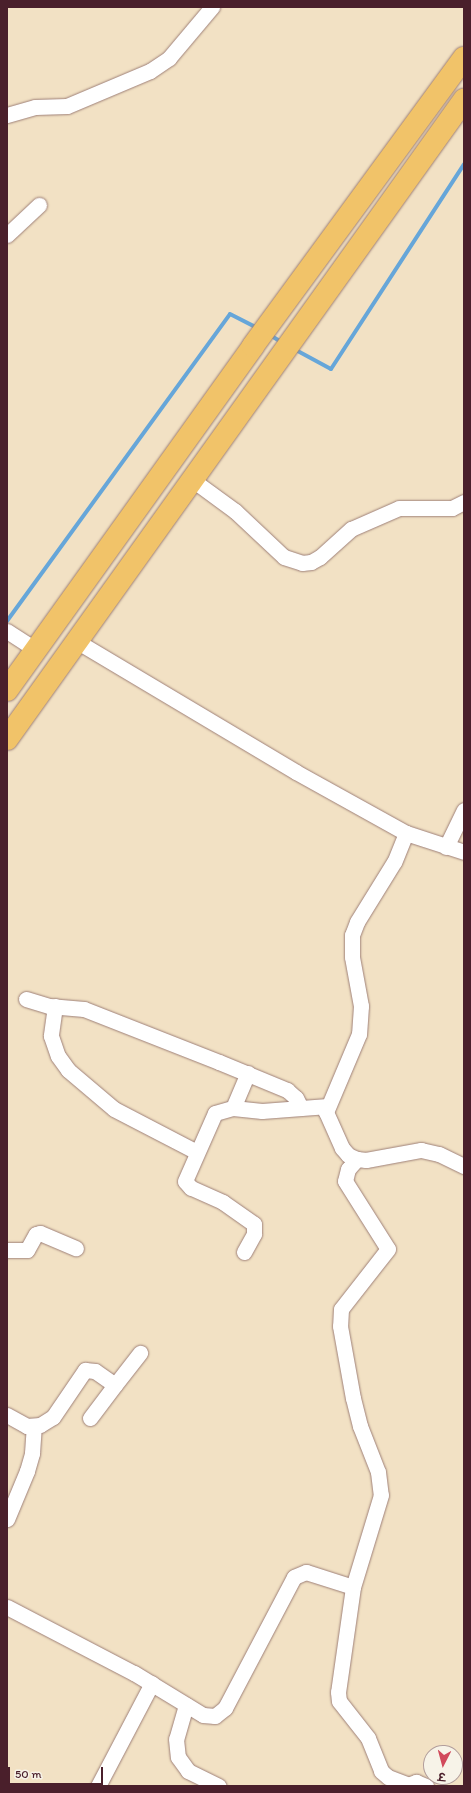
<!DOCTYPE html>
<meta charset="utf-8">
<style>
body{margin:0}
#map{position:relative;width:471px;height:1793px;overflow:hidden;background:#f2e1c4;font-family:Itim,"Playpen Sans Deva",sans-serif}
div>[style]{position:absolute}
.stream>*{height:4px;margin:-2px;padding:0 2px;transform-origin:2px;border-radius:2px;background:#66a6d9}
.roads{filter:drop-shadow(0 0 1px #9e8078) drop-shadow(0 0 1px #9e8078)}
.minor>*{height:15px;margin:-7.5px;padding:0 7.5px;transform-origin:7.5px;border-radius:7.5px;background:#fff}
.highway>*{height:22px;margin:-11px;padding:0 11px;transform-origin:11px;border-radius:11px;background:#f1c369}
span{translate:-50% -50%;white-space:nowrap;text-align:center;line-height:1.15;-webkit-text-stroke:4px #f7f3e8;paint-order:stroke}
.frame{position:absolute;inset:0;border:8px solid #4a1f2b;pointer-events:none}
.north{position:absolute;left:423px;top:1745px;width:40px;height:40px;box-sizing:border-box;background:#f7f3e8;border:1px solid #b29e9c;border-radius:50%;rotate:186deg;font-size:11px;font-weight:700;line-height:16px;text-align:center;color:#4a1f2b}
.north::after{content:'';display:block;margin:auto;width:14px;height:18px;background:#d1495b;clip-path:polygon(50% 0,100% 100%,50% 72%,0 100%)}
.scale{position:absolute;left:8px;top:1767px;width:95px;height:18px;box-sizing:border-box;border:2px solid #4a1f2b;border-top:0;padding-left:5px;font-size:12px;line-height:14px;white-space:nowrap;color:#4a1f2b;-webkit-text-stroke:3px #f7f3e8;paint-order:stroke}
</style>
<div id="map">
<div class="stream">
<i style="left:270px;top:335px;width:15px;rotate:32deg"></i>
<i style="left:294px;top:349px;width:42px;rotate:28.4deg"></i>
<i style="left:331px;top:369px;width:244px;rotate:-57deg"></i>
<i style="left:7px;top:621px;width:379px;rotate:-54deg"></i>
<i style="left:230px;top:314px;width:30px;rotate:27deg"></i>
</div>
<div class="roads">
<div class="minor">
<i style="left:7px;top:115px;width:29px;rotate:-16deg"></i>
<i style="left:35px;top:107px;width:32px;rotate:-2deg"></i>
<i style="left:67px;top:106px;width:90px;rotate:-22.9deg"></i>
<i style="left:150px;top:71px;width:23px;rotate:-34deg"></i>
<i style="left:169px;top:58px;width:67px;rotate:-49.9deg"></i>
<i style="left:7px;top:235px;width:44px;rotate:-43.2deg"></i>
<i style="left:194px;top:481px;width:51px;rotate:36.2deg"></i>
<i style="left:235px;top:511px;width:67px;rotate:43.2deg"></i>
<i style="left:284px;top:557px;width:19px;rotate:18deg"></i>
<i style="left:302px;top:563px;width:9px;rotate:-6deg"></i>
<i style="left:311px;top:562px;width:10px;rotate:-29deg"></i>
<i style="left:320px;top:557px;width:42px;rotate:-42.1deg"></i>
<i style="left:351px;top:529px;width:52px;rotate:-23.6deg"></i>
<i style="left:399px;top:508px;width:53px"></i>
<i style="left:452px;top:508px;width:13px;rotate:-27deg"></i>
<i style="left:7px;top:631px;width:35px;rotate:33deg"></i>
<i style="left:78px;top:642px;width:254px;rotate:30.8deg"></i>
<i style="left:296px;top:772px;width:126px;rotate:29deg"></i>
<i style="left:406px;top:833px;width:61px;rotate:18.1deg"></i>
<i style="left:406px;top:833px;width:31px;rotate:112deg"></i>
<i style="left:394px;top:862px;width:70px;rotate:121.7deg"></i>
<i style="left:357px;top:922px;width:14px;rotate:111deg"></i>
<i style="left:352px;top:935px;width:22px;rotate:90deg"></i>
<i style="left:352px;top:957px;width:50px;rotate:79.6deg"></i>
<i style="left:361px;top:1006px;width:28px;rotate:94deg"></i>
<i style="left:359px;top:1034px;width:85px;rotate:112.9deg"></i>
<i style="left:326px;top:1112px;width:39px;rotate:66deg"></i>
<i style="left:342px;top:1148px;width:9px;rotate:49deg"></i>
<i style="left:348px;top:1155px;width:10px;rotate:24deg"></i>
<i style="left:357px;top:1159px;width:9px;rotate:6deg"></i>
<i style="left:366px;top:1160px;width:56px;rotate:-10.3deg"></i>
<i style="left:421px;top:1150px;width:18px;rotate:13deg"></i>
<i style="left:439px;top:1154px;width:28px;rotate:26deg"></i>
<i style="left:446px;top:847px;width:41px;rotate:-64.1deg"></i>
<i style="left:26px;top:999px;width:24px;rotate:17deg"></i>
<i style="left:49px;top:1006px;width:35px;rotate:5deg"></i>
<i style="left:84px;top:1009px;width:145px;rotate:21.4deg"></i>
<i style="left:219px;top:1062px;width:74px;rotate:22.4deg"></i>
<i style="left:287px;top:1090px;width:12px;rotate:42deg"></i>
<i style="left:296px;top:1098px;width:11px;rotate:63deg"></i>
<i style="left:55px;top:1006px;width:30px;rotate:98deg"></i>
<i style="left:51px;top:1036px;width:21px;rotate:71deg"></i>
<i style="left:58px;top:1056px;width:17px;rotate:54deg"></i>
<i style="left:68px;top:1070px;width:60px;rotate:40.3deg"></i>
<i style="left:114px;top:1109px;width:93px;rotate:27.4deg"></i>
<i style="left:233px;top:1108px;width:29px;rotate:6deg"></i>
<i style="left:262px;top:1111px;width:66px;rotate:-4.3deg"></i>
<i style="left:357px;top:1159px;width:13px;rotate:132deg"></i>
<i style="left:348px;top:1169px;width:12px;rotate:104deg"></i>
<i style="left:345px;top:1181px;width:80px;rotate:57.7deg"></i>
<i style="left:388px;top:1249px;width:76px;rotate:128.1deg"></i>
<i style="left:341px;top:1309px;width:17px;rotate:93deg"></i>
<i style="left:340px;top:1326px;width:73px;rotate:79.8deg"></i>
<i style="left:353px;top:1398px;width:29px;rotate:76deg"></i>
<i style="left:360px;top:1426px;width:49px;rotate:68.6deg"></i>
<i style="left:378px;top:1472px;width:23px;rotate:83deg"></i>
<i style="left:381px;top:1495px;width:96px;rotate:106.9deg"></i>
<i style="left:353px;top:1587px;width:106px;rotate:98.1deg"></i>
<i style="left:338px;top:1692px;width:9px;rotate:84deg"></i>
<i style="left:339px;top:1701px;width:47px;rotate:51.9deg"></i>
<i style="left:368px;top:1738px;width:35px;rotate:68deg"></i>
<i style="left:381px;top:1771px;width:9px;rotate:41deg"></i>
<i style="left:388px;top:1777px;width:19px;rotate:21deg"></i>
<i style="left:7px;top:1250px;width:20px"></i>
<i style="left:27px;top:1250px;width:18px;rotate:-61deg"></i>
<i style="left:36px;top:1234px;width:4px;rotate:-14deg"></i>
<i style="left:40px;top:1233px;width:39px;rotate:23deg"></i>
<i style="left:244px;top:1252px;width:21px;rotate:-61deg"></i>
<i style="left:254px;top:1234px;width:10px;rotate:-90deg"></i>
<i style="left:254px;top:1224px;width:38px;rotate:-145deg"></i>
<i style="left:223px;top:1202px;width:35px;rotate:-156deg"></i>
<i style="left:191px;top:1188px;width:9px;rotate:-131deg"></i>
<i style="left:185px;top:1181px;width:74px;rotate:-66.2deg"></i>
<i style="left:215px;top:1113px;width:19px;rotate:-16deg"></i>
<i style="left:233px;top:1108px;width:38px;rotate:-67deg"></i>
<i style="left:7px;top:1415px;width:23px;rotate:29deg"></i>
<i style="left:27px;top:1426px;width:13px;rotate:-4deg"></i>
<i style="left:40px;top:1425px;width:15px;rotate:-32deg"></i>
<i style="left:53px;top:1417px;width:57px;rotate:-55.8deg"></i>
<i style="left:85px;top:1370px;width:10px;rotate:6deg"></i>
<i style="left:95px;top:1371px;width:24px;rotate:35deg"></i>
<i style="left:115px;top:1385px;width:41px;rotate:-52deg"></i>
<i style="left:90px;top:1418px;width:41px;rotate:-52.9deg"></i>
<i style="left:7px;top:1519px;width:52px;rotate:-67.4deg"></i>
<i style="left:27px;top:1471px;width:19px;rotate:-74deg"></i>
<i style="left:32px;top:1453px;width:26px;rotate:-86deg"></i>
<i style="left:7px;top:1607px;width:143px;rotate:27.5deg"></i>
<i style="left:134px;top:1673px;width:81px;rotate:31.3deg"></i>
<i style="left:203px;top:1715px;width:12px;rotate:5deg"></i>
<i style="left:215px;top:1716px;width:13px;rotate:-39deg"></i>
<i style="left:225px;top:1708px;width:148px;rotate:-62.2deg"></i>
<i style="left:294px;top:1577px;width:13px;rotate:-23deg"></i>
<i style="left:306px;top:1572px;width:49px;rotate:17.7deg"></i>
<i style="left:186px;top:1705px;width:35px;rotate:106deg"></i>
<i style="left:176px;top:1739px;width:18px;rotate:84deg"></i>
<i style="left:178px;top:1757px;width:17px;rotate:54deg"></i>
<i style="left:188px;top:1771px;width:34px;rotate:26deg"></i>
<i style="left:98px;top:1786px;width:116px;rotate:-62.3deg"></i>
<i style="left:405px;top:1786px;width:12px;rotate:-20deg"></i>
<i style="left:416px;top:1782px;width:11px;rotate:22deg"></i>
</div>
<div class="highway">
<i style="left:7px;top:690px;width:423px;rotate:-54.4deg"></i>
<i style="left:253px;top:346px;width:357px;rotate:-53.8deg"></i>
<i style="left:7px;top:739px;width:786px;rotate:-54.43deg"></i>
</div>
</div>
<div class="frame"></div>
<div class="north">उ</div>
<div class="scale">50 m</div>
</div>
